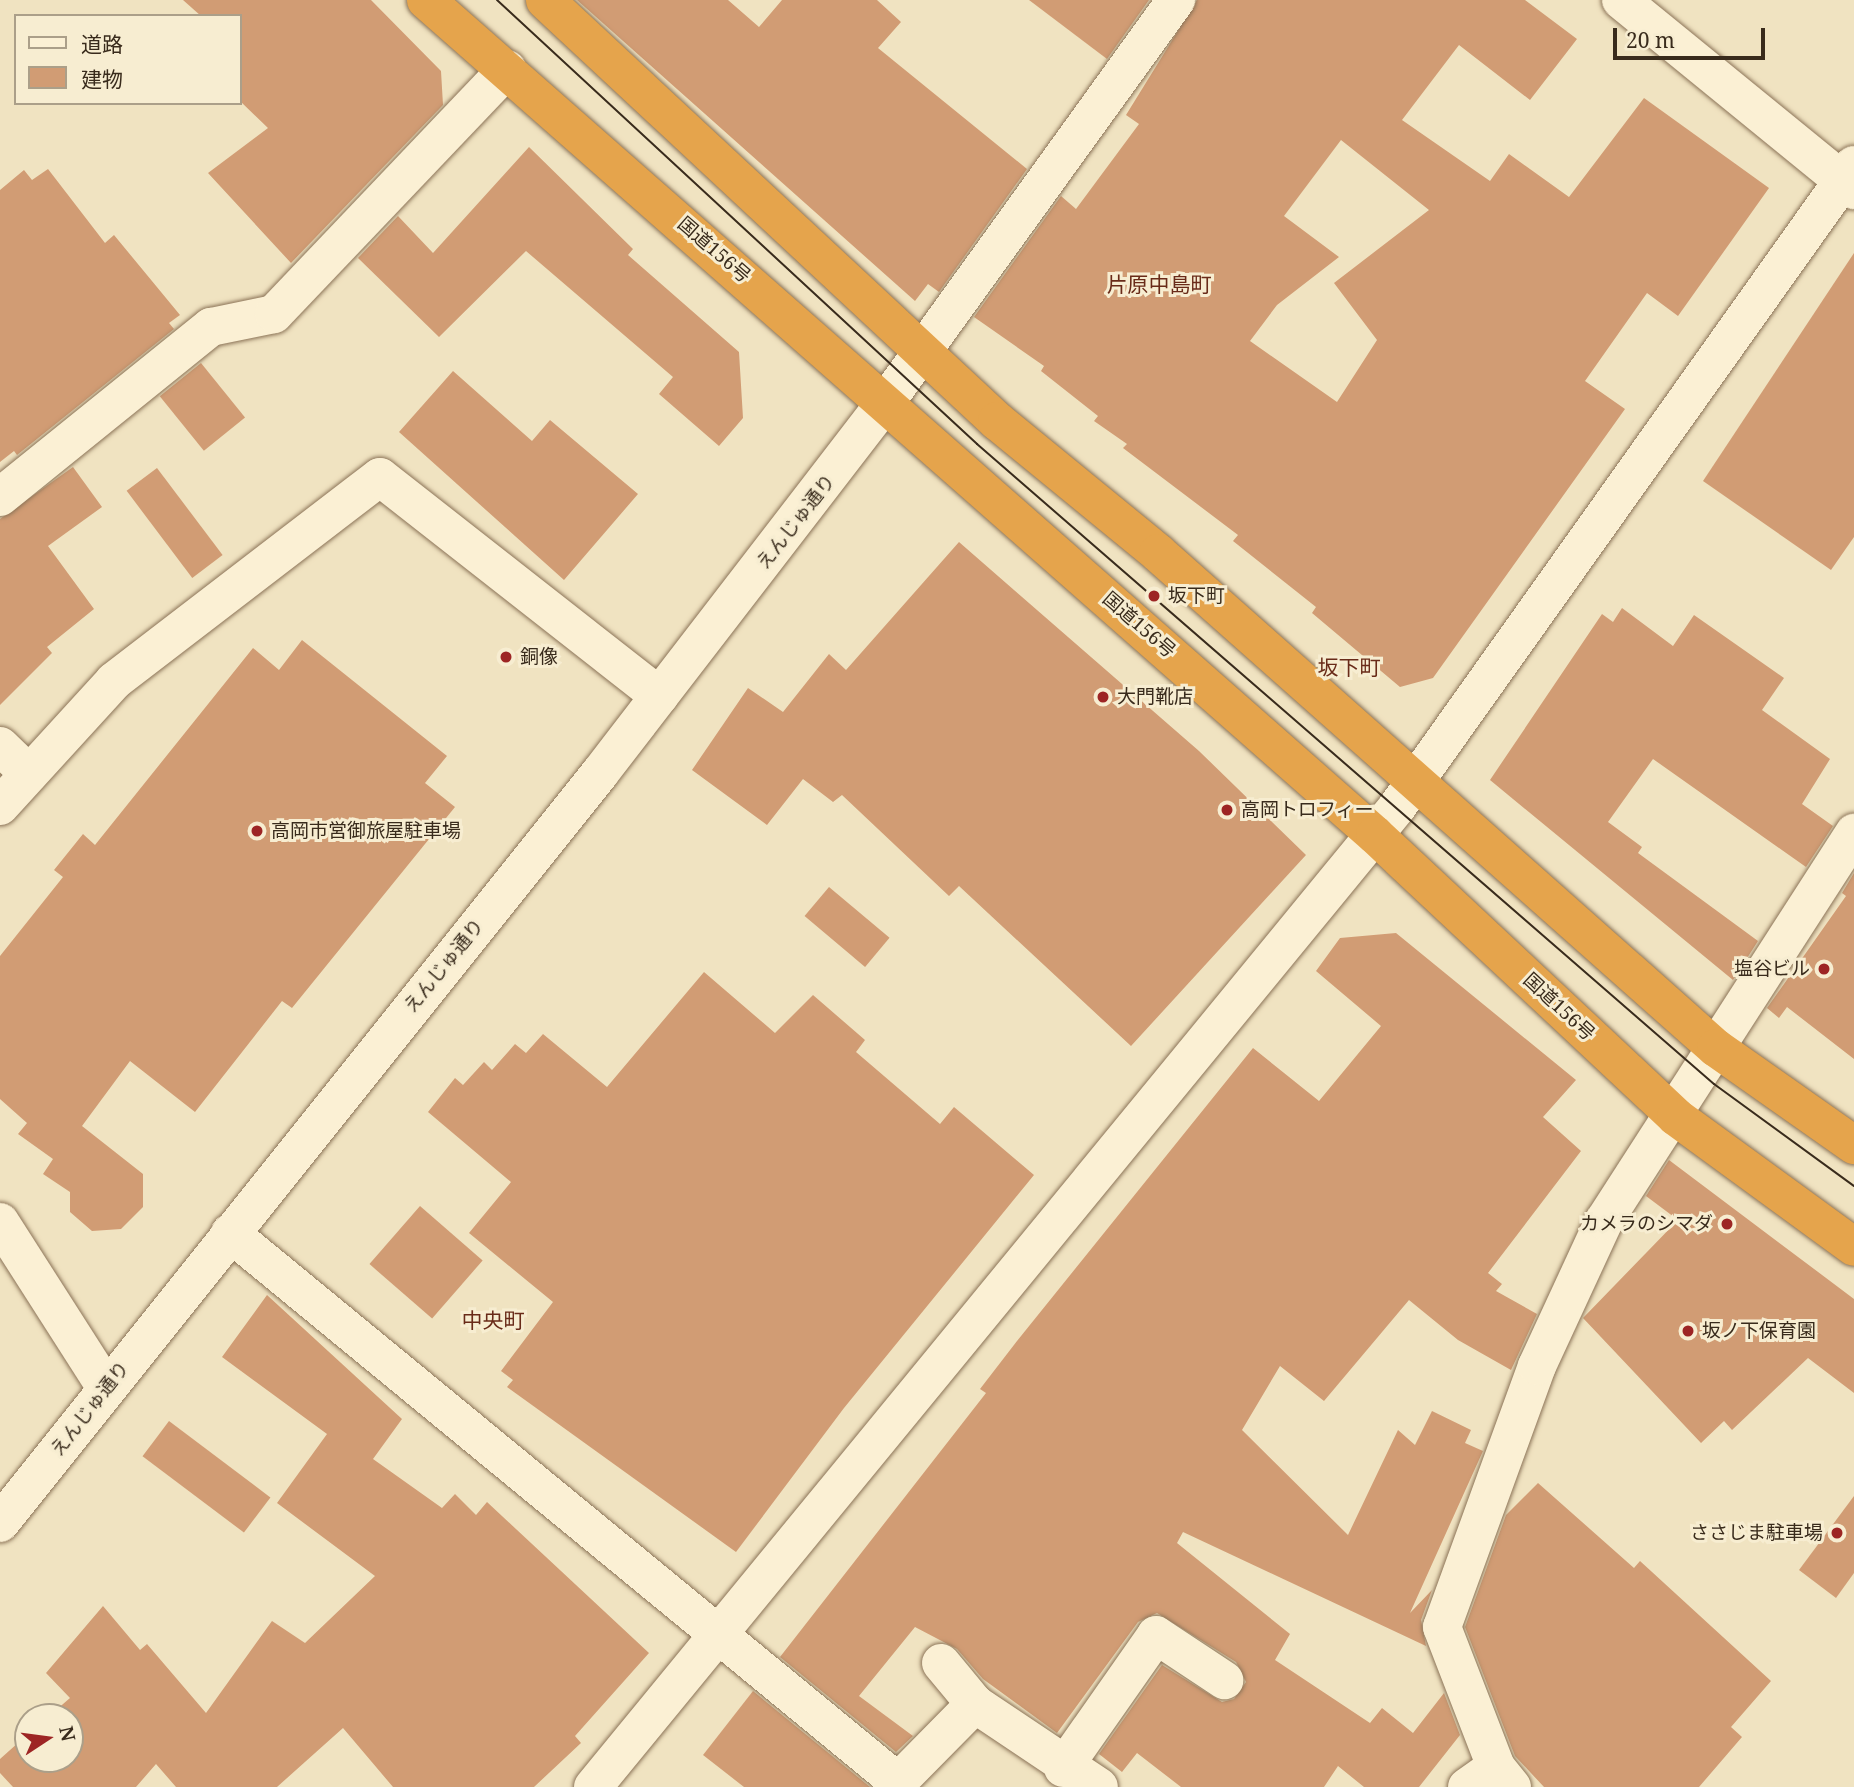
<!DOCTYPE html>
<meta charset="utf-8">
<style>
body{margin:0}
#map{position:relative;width:1854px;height:1787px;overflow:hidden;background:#f0e3c1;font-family:"Noto Serif","Noto Sans JP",serif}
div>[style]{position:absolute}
.building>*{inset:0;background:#d19c74;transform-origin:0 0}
.roads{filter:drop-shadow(0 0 2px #8b7357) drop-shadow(0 0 2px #8b7357)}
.street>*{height:38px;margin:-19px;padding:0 19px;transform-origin:19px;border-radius:19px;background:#fbf0d4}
.secondary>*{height:38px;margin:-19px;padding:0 19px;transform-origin:19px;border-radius:19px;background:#fbf0d4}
.highway>*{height:38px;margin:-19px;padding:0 19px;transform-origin:19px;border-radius:19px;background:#e5a44c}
.tram>*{height:2px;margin:-1px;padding:0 1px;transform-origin:1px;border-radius:1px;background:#392b1c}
.dots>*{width:19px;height:19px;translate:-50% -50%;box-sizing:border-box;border:4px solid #f7edd1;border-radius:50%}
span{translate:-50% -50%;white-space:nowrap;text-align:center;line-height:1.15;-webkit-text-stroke:6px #f7edd1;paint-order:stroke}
.street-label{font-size:19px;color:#392b1c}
.poi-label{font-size:19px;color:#392b1c}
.left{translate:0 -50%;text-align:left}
.right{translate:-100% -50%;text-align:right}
.neighbourhood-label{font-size:21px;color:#692b19}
.legend{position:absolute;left:14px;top:14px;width:228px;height:91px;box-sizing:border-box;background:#f7edd1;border:2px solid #ab9f89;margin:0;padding:9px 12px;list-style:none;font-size:21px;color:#392b1c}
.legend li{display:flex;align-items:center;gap:14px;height:35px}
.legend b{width:35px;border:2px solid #ab9f89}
.north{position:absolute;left:14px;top:1703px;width:70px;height:70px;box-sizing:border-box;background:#f7edd1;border:2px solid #ab9f89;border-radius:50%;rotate:77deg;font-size:19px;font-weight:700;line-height:28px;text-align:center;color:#392b1c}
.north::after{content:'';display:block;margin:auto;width:24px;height:32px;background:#9d2524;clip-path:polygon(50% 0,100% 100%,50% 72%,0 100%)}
.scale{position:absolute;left:1613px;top:28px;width:152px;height:32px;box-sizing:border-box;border:4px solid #392b1c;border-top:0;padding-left:9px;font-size:21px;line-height:24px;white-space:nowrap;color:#392b1c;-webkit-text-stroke:5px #f7edd1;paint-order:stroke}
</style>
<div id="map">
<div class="building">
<i style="clip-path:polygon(183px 0,371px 0,441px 71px,443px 105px,291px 263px,208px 173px,268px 128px,240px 101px,240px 16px,201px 16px)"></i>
<i style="clip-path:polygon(577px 0,728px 0,759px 27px,782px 0,877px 0,901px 22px,878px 48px,1027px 169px,939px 292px,928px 284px,915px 301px)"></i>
<i style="clip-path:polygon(1029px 0,1149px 0,1107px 59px)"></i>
<i style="clip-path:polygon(evenodd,1197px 0,1525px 0,1577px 39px,1530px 100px,1459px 45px,1402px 120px,1490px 181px,1509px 154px,1569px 197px,1644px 98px,1769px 188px,1678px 316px,1647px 293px,1585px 381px,1625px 409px,1433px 678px,1400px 687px,1312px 613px,1316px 607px,1233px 541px,1238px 535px,1123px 448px,1127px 444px,1094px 421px,1098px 416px,1041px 371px,1044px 366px,974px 317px,1061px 196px,1076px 209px,1139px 124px,1126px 115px,1197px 0,1341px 140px,1429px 210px,1334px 283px,1377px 340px,1337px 402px,1250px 341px,1277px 305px,1339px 257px,1284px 216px,1341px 140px)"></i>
<i style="clip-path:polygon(529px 147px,633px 249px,628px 255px,739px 352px,743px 418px,719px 446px,659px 394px,673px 377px,526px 251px,439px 337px,358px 258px,398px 216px,433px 253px)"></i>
<i style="clip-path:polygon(48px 169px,105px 243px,114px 235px,180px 315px,169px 323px,174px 329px,17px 455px,14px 451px,0 462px,0 190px,24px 170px,32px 180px)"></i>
<i style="clip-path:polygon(1854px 253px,1854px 537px,1831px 570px,1703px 481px)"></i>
<i style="left:201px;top:363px;width:70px;height:53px;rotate:51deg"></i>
<i style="clip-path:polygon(453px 371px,532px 441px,550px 420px,638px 494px,564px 580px,399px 432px)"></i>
<i style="clip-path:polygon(73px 467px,102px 507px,48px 546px,94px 609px,47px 647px,52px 653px,0 705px,0 519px)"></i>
<i style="left:157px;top:468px;width:109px;height:38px;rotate:53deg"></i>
<i style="clip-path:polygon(959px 542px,1199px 751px,1306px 855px,1131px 1046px,959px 886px,949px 896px,842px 795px,833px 802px,803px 779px,767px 825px,692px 770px,748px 688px,783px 712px,829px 654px,846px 670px)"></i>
<i style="clip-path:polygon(1622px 608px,1673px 646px,1694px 615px,1784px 678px,1762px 710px,1830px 759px,1802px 804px,1833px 826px,1806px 867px,1653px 759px,1608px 822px,1642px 847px,1638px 853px,1758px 941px,1733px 980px,1490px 780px,1602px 614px,1613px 622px)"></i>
<i style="clip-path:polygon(302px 640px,447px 756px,425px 783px,455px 807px,292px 1008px,282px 1001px,195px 1112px,130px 1061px,82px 1126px,143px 1174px,143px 1207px,121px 1229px,92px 1231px,70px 1212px,70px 1192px,43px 1174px,53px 1159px,18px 1134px,27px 1123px,0 1099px,0 956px,63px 877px,54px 870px,83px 834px,95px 845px,253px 648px,279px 670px)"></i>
<i style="clip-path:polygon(1854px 873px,1854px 1059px,1787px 1007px,1779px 1018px,1767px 1008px,1846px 896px,1842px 893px)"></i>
<i style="left:829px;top:887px;width:79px;height:38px;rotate:40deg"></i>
<i style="clip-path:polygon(1396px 933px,1576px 1080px,1543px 1117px,1581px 1151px,1488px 1273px,1502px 1284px,1496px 1291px,1537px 1314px,1511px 1370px,1458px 1340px,1409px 1300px,1324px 1401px,1280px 1366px,1242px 1430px,1348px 1535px,1398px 1430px,1415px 1445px,1432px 1411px,1471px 1430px,1465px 1443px,1483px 1451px,1410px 1613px,1432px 1590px,1421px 1620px,1426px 1646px,1183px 1532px,1177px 1543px,1290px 1634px,1275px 1660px,1370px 1723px,1382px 1708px,1413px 1733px,1444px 1693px,1460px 1735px,1419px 1787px,1364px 1787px,1338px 1766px,1324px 1787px,1181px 1787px,1137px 1753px,1122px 1772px,1099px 1754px,1162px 1665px,1222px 1702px,1234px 1699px,1246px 1682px,1236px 1662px,1157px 1613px,1138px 1622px,1057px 1733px,983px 1679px,957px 1649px,915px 1627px,859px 1696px,913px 1736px,896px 1752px,780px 1657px,986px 1393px,980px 1389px,1017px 1341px,1253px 1048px,1319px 1101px,1381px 1026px,1316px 971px,1340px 938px)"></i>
<i style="clip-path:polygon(704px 972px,775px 1033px,813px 995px,865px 1040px,856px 1052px,940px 1124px,954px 1107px,1034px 1175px,844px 1408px,736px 1552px,507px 1387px,513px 1380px,501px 1371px,553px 1302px,469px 1233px,511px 1182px,428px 1112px,455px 1078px,463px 1085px,484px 1062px,492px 1070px,515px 1044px,526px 1053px,543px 1034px,607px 1087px)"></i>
<i style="clip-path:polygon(1669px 1160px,1854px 1299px,1854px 1393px,1808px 1358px,1732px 1430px,1724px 1421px,1701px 1443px,1583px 1318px,1678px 1220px,1646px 1196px)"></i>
<i style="left:420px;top:1206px;width:83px;height:77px;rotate:41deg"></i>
<i style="clip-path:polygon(267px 1295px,402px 1419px,373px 1459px,442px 1508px,455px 1494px,476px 1515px,487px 1502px,649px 1653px,575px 1736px,581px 1743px,534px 1787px,393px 1787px,343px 1728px,277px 1787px,176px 1787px,156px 1764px,136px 1787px,13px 1787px,0 1773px,0 1759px,28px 1734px,28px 1759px,70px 1759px,70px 1717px,48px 1717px,70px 1698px,46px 1673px,103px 1606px,140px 1650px,147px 1644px,206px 1713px,272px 1621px,305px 1643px,375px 1576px,277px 1503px,327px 1434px,222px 1357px)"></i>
<i style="left:169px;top:1421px;width:127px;height:44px;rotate:37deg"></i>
<i style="clip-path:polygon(1538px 1483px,1634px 1568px,1640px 1561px,1771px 1681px,1731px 1727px,1742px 1737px,1699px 1787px,1544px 1787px,1515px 1756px,1465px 1627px,1506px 1515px)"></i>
<i style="clip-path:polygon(1854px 1496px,1854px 1573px,1836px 1598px,1799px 1570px)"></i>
<i style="clip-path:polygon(753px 1691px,870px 1787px,744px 1787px,703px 1755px)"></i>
</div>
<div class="roads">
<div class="street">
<i style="left:1621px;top:0;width:301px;rotate:39.2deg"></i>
<i style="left:883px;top:406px;width:501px;rotate:-54.18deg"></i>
<i style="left:0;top:497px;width:271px;rotate:-38.9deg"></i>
<i style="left:211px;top:327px;width:64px;rotate:-11.7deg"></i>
<i style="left:274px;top:314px;width:338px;rotate:-46.4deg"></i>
<i style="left:0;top:746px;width:40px;rotate:44deg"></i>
<i style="left:0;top:806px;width:169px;rotate:-47.6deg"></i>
<i style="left:114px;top:681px;width:335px;rotate:-37.5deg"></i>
<i style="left:380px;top:477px;width:355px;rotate:38.1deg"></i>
<i style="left:0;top:1222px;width:197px;rotate:57.4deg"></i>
<i style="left:230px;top:1233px;width:865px;rotate:39.42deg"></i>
<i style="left:898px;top:1782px;width:110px;rotate:-45.4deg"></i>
<i style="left:941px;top:1663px;width:53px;rotate:50.3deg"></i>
<i style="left:975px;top:1704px;width:149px;rotate:33.8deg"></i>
<i style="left:1063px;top:1768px;width:162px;rotate:-55deg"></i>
<i style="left:1156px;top:1635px;width:82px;rotate:33.5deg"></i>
<i style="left:593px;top:1787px;width:1268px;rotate:-50.63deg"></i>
<i style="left:1397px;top:807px;width:788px;rotate:-54.56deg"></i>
<i style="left:1467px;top:1787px;width:35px;rotate:-35deg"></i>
<i style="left:1512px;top:1787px;width:26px;rotate:-129deg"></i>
<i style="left:1496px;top:1767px;width:150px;rotate:-111.1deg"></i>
<i style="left:1442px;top:1627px;width:278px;rotate:-70deg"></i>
<i style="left:1537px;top:1366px;width:160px;rotate:-65.2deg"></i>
<i style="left:1604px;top:1221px;width:462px;rotate:-57.2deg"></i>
</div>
<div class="secondary">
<i style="left:0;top:1523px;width:960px;rotate:-51.34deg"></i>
<i style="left:600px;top:773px;width:463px;rotate:-52.4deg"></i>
</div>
<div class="highway">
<i style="left:426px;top:0;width:1264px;rotate:41.34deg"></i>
<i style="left:1375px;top:835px;width:412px;rotate:43.1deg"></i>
<i style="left:1676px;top:1117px;width:220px;rotate:36.1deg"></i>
<i style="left:545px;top:0;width:618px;rotate:42.97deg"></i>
<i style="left:997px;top:421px;width:208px;rotate:39.3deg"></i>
<i style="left:1158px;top:553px;width:746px;rotate:41.58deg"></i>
<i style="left:1716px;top:1048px;width:169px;rotate:35.1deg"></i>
</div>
</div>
<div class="tram">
<i style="left:497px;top:0;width:654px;rotate:42.77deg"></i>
<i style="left:977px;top:444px;width:976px;rotate:40.97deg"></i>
<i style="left:1714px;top:1084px;width:173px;rotate:36.1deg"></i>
</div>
<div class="dots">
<i style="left:1154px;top:596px;background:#9d2524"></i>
<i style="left:506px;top:657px;background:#9d2524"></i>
<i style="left:1103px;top:697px;background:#9d2524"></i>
<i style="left:1227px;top:810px;background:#9d2524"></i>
<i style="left:257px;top:831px;background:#9d2524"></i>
<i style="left:1824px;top:969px;background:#9d2524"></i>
<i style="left:1727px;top:1224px;background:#9d2524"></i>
<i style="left:1688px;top:1331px;background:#9d2524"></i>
<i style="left:1837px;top:1533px;background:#9d2524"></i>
</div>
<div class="street-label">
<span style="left:714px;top:250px;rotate:41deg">国道156号</span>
<span style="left:796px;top:522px;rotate:-52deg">えんじゅ通り</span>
<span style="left:1139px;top:625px;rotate:41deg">国道156号</span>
<span style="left:444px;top:966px;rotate:-51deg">えんじゅ通り</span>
<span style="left:1559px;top:1007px;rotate:43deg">国道156号</span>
<span style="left:90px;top:1409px;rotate:-52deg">えんじゅ通り</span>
</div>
<div class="poi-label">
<span class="left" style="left:1168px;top:596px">坂下町</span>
<span class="left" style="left:520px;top:657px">銅像</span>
<span class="left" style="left:1117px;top:697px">大門靴店</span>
<span class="left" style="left:1241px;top:810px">高岡トロフィー</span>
<span class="left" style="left:271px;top:831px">高岡市営御旅屋駐車場</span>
<span class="right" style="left:1810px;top:969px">塩谷ビル</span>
<span class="right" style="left:1713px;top:1224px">カメラのシマダ</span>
<span class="left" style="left:1702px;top:1331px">坂ノ下保育園</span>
<span class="right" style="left:1823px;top:1533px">ささじま駐車場</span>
</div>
<div class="neighbourhood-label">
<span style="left:1159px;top:284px">片原中島町</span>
<span style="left:1349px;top:667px">坂下町</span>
<span style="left:493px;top:1320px">中央町</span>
</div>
<ul class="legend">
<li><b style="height:9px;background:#fbf0d4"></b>道路</li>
<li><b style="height:19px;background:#d19c74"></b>建物</li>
</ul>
<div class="north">N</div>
<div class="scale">20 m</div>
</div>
